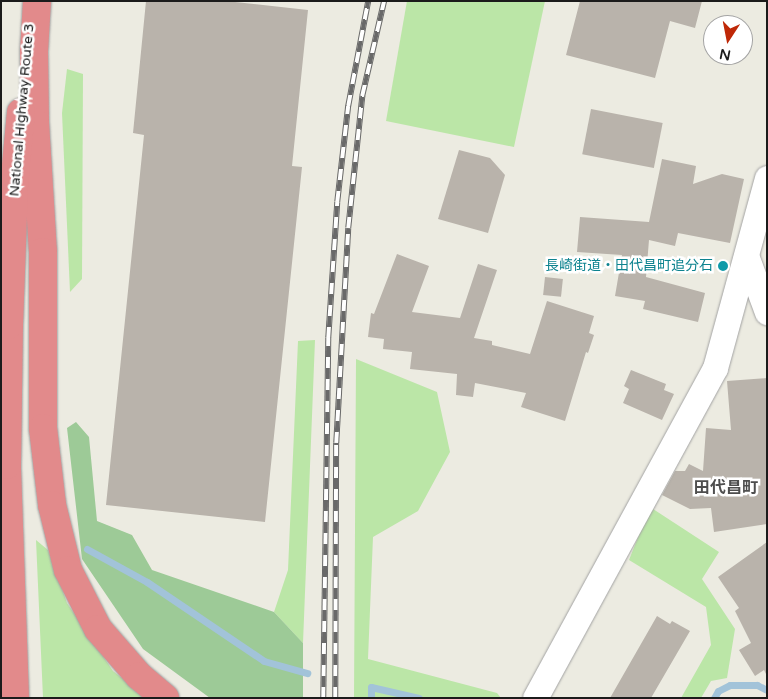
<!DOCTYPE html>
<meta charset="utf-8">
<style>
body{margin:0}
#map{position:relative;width:768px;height:699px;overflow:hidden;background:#ecebe1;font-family:"Varela Round","Noto Sans JP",sans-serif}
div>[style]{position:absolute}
.grass>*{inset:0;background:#bbe6a7}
.forest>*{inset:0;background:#9dca97}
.stream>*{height:7px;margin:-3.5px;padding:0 3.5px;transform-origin:3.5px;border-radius:3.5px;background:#a2c3d9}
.building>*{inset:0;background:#b9b3ab;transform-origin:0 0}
.roads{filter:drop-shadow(0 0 1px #a2a2a2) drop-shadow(0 0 1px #a2a2a2)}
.minor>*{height:25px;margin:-12.5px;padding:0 12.5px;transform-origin:12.5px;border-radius:12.5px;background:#fff}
.highway>*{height:28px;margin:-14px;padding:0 14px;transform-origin:14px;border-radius:14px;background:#e28a8b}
.rail>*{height:5.5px;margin-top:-2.75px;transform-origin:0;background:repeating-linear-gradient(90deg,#fff 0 11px,#696969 0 22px);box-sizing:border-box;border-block:1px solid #696969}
.dots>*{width:14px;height:14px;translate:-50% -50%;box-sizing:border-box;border:2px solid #fff;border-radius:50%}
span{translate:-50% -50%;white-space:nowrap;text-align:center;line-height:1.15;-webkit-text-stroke:5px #fff;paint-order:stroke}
.street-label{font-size:14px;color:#1b1b1b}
.culture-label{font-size:14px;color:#0d838f}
.right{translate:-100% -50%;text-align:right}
.quarter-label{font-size:16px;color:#4e4e4e;font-weight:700}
.frame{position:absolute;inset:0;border:2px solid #1b1b1b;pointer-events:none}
.north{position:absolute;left:703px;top:15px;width:50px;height:50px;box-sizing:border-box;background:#fff;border:1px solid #a4a4a4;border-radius:50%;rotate:191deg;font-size:14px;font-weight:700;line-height:20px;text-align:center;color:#1b1b1b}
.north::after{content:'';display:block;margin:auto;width:18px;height:22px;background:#bf2807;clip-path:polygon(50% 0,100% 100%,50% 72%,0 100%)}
</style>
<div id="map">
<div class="grass">
<i style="clip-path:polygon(407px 1px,545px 1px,514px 147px,386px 121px)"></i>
<i style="clip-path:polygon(67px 69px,83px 74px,82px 279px,70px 292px,62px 113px)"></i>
<i style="clip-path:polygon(315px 340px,303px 643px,274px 612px,288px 570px,298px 341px)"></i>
<i style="clip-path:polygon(356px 359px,437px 392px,450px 452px,418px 511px,373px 537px,368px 659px,497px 693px,501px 698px,354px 698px)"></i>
<i style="clip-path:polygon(650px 507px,719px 552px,702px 579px,735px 629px,727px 678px,711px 681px,701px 698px,681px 698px,711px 645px,706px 607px,629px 560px)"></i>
<i style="clip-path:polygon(36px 540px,48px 550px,67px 603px,113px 671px,147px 698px,43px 698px)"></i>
</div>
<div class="forest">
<i style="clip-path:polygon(76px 422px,89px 437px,97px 521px,132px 535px,152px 570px,274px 612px,303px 643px,303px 698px,210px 698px,143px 649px,82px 559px,67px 428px)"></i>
</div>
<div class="stream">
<i style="left:87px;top:549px;width:68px;rotate:28.8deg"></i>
<i style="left:147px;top:582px;width:141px;rotate:34deg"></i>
<i style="left:264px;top:661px;width:45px;rotate:15.6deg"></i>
<i style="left:371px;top:698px;width:11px;rotate:-90deg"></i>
<i style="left:371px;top:687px;width:49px;rotate:12.9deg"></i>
<i style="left:714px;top:698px;width:8px;rotate:-60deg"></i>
<i style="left:718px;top:691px;width:13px;rotate:-27deg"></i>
<i style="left:730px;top:685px;width:27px"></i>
<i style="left:757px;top:685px;width:11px;rotate:27deg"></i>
</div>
<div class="building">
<i style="clip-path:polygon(146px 1px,226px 1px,308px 10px,292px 166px,302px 167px,265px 522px,106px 505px,144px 135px,133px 133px)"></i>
<i style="clip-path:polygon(580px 1px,702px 1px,695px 28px,670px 21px,655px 78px,566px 55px)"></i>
<i style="left:591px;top:109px;width:73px;height:46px;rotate:11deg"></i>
<i style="clip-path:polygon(459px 150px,490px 158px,505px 175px,488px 233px,438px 219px)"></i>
<i style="clip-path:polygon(662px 159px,696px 166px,693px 184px,722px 174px,744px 179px,730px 243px,678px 233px,675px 246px,649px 240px,646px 277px,705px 293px,698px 322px,643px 309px,645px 301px,615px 296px,622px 255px,577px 252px,580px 217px,649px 222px)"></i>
<i style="clip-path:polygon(397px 254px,429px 266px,412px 312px,460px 318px,478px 264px,497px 270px,474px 338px,492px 341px,492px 345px,530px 354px,547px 301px,594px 316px,589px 333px,594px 335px,588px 353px,586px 352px,565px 421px,521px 407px,526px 393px,475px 383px,473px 397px,456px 395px,457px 374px,410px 369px,412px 352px,383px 349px,384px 339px,368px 337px,371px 313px,374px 314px)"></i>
<i style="left:545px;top:277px;width:18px;height:18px;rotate:6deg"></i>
<i style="clip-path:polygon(631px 370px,666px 384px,664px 390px,674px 394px,662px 420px,623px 403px,629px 389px,624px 386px)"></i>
<i style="clip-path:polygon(767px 378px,767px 524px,714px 532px,711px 508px,690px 509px,662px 495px,675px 471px,685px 471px,689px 464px,703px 471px,706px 428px,731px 430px,727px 381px)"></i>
<i style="clip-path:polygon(767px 542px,767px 676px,764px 670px,755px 676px,739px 650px,751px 643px,735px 611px,739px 608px,718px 577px)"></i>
<i style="clip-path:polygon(657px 616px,670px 624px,672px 621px,690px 631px,651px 698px,610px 698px)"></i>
</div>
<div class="roads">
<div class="minor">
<i style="left:747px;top:258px;width:58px;rotate:69.7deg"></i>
<i style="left:535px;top:698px;width:376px;rotate:-61.4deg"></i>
<i style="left:715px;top:368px;width:197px;rotate:-74.7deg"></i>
</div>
<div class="highway">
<i style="left:37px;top:1px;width:50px;rotate:93.4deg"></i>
<i style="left:34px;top:51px;width:71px;rotate:89.2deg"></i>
<i style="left:35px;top:122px;width:130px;rotate:86.5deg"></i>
<i style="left:43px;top:252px;width:176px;rotate:90deg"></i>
<i style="left:43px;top:428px;width:78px;rotate:83.3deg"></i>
<i style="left:52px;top:505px;width:67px;rotate:76.2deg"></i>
<i style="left:68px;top:570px;width:66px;rotate:63deg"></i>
<i style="left:98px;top:629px;width:62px;rotate:48.9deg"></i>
<i style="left:139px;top:676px;width:34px;rotate:40deg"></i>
<i style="left:15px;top:698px;width:233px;rotate:-92deg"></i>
<i style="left:7px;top:465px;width:140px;rotate:-89.2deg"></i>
<i style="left:9px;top:325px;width:139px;rotate:-87.9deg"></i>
<i style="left:14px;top:186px;width:74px;rotate:-84.6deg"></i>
</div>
</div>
<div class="rail">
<i style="left:323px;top:698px;width:360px;rotate:-89.2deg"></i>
<i style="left:328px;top:338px;width:136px;rotate:-86.2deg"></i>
<i style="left:337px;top:202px;width:97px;rotate:-83.5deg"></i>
<i style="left:348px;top:106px;width:107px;rotate:-79.2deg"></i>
<i style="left:335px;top:698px;width:255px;rotate:-89.8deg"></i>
<i style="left:336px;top:443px;width:215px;rotate:-86.8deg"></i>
<i style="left:348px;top:228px;width:133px;rotate:-83.9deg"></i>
<i style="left:362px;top:96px;width:98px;rotate:-77deg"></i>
</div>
<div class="dots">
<i style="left:723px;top:266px;background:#0f9aa8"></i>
</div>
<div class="street-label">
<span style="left:22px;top:110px;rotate:-85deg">National Highway Route 3</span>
</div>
<div class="culture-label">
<span class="right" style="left:713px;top:266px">長崎街道・田代昌町追分石</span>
</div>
<div class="quarter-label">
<span style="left:726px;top:488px">田代昌町</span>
</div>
<div class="frame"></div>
<div class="north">N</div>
</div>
